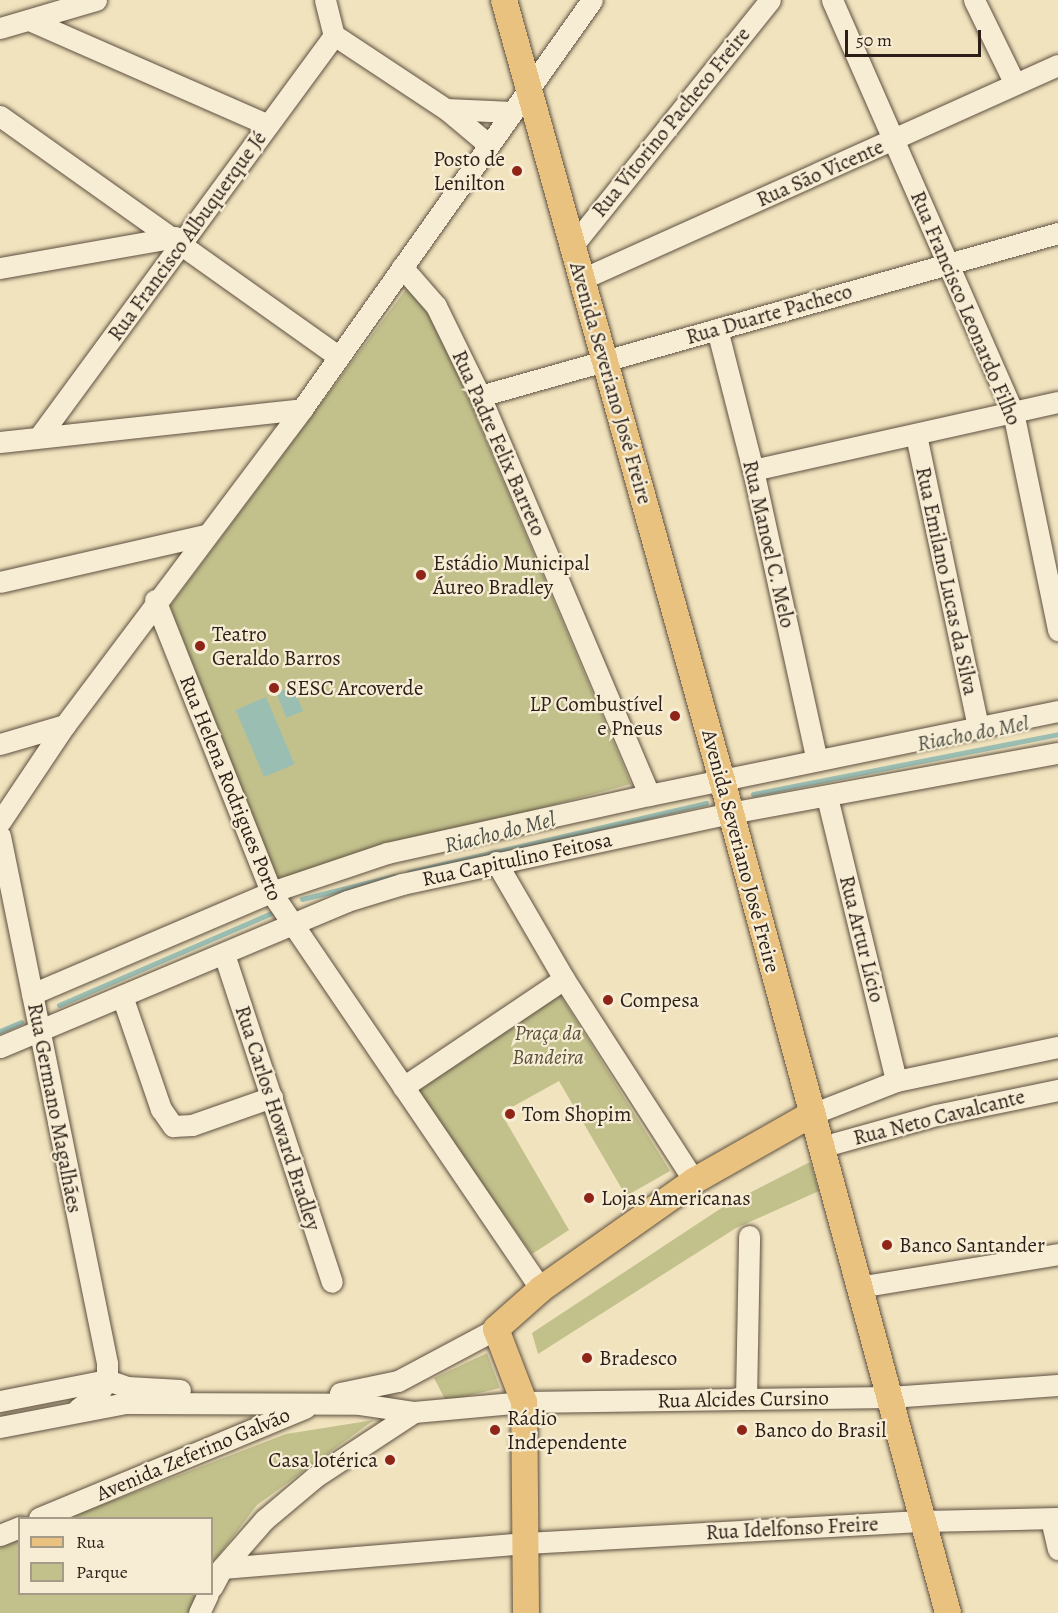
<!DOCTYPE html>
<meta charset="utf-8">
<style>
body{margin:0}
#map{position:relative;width:1058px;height:1613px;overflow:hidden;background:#f1e3bd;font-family:Alegreya,serif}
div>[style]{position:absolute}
.green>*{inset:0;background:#c2c18c}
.water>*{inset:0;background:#9bbeb3;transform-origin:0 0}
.stream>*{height:5px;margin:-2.5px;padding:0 2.5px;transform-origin:2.5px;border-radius:2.5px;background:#9bbeb3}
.roads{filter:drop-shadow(0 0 2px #5e5041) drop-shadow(0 0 2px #5e5041)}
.minor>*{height:21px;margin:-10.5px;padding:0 10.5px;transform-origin:10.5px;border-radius:10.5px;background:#f6edd4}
.major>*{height:26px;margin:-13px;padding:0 13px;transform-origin:13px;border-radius:13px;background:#e8c27e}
.dots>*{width:16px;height:16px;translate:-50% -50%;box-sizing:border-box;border:3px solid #f6edd4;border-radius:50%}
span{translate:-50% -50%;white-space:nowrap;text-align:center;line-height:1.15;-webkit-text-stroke:4.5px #f6edd4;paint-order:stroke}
.street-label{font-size:21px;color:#2d1f18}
.poi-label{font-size:21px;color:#2d1f18}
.right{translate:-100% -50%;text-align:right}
.left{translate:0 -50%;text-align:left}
.park-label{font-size:21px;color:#5a503b;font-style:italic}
.water-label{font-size:22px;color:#4e4f46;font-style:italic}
.legend{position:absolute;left:18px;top:1517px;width:195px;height:78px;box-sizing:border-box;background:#f6edd4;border:2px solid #a69b89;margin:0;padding:8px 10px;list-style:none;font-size:18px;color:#2d1f18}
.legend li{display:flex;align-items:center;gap:12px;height:30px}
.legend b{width:30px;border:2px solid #a69b89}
.scale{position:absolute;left:845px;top:30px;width:136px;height:27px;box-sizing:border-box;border:3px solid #2d1f18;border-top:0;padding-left:8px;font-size:18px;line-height:21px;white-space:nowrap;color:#2d1f18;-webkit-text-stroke:4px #f6edd4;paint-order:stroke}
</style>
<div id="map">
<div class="green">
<i style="clip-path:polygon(407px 288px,433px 315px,631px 784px,277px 879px,170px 606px)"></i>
<i style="clip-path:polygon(559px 993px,670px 1171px,626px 1196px,559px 1081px,501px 1113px,569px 1230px,532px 1254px,417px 1091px)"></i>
<i style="clip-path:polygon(810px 1162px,819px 1191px,736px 1228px,538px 1354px,532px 1333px,726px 1205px)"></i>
<i style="clip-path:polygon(487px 1353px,500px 1388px,446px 1401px,434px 1378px)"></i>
<i style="clip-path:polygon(374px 1420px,257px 1505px,212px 1564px,212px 1518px,68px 1518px,286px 1434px)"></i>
<i style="clip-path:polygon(19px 1539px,20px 1594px,197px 1594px,189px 1613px,0 1613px,0 1547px)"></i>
</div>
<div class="water">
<i style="left:293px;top:686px;width:27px;height:18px;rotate:68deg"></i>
<i style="left:266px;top:697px;width:73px;height:33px;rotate:67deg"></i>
</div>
<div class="stream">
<i style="left:753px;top:794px;width:311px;rotate:-11.1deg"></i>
<i style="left:409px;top:872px;width:305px;rotate:-13.1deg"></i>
<i style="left:302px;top:899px;width:95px;rotate:-14deg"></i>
<i style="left:59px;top:1005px;width:232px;rotate:-23.4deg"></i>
<i style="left:0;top:1031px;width:23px;rotate:-23deg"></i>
</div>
<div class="roads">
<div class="minor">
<i style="left:325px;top:0;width:36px;rotate:76deg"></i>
<i style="left:334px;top:35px;width:134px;rotate:33.5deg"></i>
<i style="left:446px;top:109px;width:56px;rotate:39.9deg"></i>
<i style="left:832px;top:0;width:450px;rotate:66.3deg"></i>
<i style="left:1013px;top:412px;width:223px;rotate:78.3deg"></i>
<i style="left:974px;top:0;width:93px;rotate:64deg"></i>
<i style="left:29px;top:20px;width:261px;rotate:23.7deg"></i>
<i style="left:0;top:28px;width:100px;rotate:-16.3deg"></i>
<i style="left:446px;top:109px;width:66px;rotate:2.6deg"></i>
<i style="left:0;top:116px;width:415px;rotate:35.4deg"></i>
<i style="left:573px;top:245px;width:314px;rotate:-51.2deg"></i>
<i style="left:402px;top:267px;width:52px;rotate:48.9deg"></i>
<i style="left:436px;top:306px;width:100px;rotate:63.9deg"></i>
<i style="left:480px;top:396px;width:433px;rotate:67deg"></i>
<i style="left:0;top:268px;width:178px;rotate:-10deg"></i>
<i style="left:582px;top:279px;width:522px;rotate:-24.21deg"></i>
<i style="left:717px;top:329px;width:146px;rotate:75.7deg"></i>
<i style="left:753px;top:470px;width:297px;rotate:77.6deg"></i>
<i style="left:480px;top:396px;width:601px;rotate:-15.75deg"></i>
<i style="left:916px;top:435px;width:299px;rotate:78deg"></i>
<i style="left:39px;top:437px;width:499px;rotate:-53.7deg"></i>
<i style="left:0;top:442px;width:304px;rotate:-6.2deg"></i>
<i style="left:753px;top:470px;width:312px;rotate:-12.6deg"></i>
<i style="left:0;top:582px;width:210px;rotate:-12.9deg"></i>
<i style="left:155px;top:600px;width:314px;rotate:68.3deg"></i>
<i style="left:271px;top:892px;width:480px;rotate:55.8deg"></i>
<i style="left:0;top:744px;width:68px;rotate:-16.3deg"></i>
<i style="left:827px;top:797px;width:292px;rotate:76.3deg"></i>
<i style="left:0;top:822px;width:117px;rotate:-56.2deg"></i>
<i style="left:65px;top:725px;width:395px;rotate:-53.1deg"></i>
<i style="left:302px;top:409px;width:501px;rotate:-54.66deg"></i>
<i style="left:0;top:836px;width:538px;rotate:78.52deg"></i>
<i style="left:107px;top:1363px;width:17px;rotate:90deg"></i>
<i style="left:107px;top:1380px;width:15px;rotate:122deg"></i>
<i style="left:99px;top:1393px;width:26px;rotate:143deg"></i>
<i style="left:496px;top:862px;width:135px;rotate:59.8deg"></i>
<i style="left:564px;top:979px;width:240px;rotate:57.2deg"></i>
<i style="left:224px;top:954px;width:345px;rotate:71.8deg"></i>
<i style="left:32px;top:994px;width:260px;rotate:-23.1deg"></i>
<i style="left:271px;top:892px;width:122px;rotate:-18.6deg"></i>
<i style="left:387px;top:853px;width:268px;rotate:-12.5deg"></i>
<i style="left:649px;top:795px;width:418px;rotate:-11.6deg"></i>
<i style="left:122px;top:996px;width:120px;rotate:71deg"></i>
<i style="left:161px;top:1109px;width:21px;rotate:55deg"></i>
<i style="left:173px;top:1126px;width:19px;rotate:-3deg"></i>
<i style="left:192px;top:1125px;width:85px;rotate:-19.3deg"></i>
<i style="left:0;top:1047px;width:376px;rotate:-22.8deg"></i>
<i style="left:347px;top:901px;width:58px;rotate:-17.2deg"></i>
<i style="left:402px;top:884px;width:336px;rotate:-12.2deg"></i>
<i style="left:730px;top:813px;width:333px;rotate:-10.4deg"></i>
<i style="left:403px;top:1087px;width:194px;rotate:-33.9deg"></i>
<i style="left:812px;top:1114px;width:90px;rotate:-21.4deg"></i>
<i style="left:896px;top:1081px;width:166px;rotate:-11.9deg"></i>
<i style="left:821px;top:1147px;width:119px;rotate:-15.5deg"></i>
<i style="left:936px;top:1115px;width:125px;rotate:-11.6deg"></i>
<i style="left:859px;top:1287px;width:202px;rotate:-9.4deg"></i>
<i style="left:107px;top:1380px;width:21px;rotate:19deg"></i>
<i style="left:127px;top:1387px;width:53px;rotate:3.2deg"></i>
<i style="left:340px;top:1393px;width:59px;rotate:-11.7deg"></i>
<i style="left:398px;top:1381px;width:111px;rotate:-28deg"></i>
<i style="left:746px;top:1399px;width:163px;rotate:-88.9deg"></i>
<i style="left:0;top:1401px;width:109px;rotate:-11.1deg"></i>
<i style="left:0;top:1427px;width:128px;rotate:-10.8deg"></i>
<i style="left:126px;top:1403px;width:234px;rotate:0.2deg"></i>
<i style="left:360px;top:1404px;width:55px;rotate:8.4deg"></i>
<i style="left:414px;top:1412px;width:110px;rotate:-5.2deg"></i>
<i style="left:524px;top:1402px;width:366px;rotate:-0.8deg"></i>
<i style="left:890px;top:1397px;width:168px;rotate:-4.1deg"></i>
<i style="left:39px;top:1518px;width:288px;rotate:-22.5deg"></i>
<i style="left:1051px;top:1519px;width:31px;rotate:77deg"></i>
<i style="left:0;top:1535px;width:22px;rotate:-22deg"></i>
<i style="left:222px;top:1568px;width:305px;rotate:-4.7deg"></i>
<i style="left:526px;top:1543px;width:399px;rotate:-3.2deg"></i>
<i style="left:924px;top:1521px;width:134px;rotate:-1.3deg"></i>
<i style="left:212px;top:1587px;width:21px;rotate:-62deg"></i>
<i style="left:222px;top:1568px;width:64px;rotate:-48.8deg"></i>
<i style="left:264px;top:1520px;width:67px;rotate:-40.1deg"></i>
<i style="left:315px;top:1477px;width:118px;rotate:-33.3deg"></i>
<i style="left:199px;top:1613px;width:21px;rotate:-65deg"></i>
</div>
<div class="major">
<i style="left:504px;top:0;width:810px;rotate:74.39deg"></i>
<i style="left:722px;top:780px;width:863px;rotate:74.82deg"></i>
<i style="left:526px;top:1613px;width:211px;rotate:-90.5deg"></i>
<i style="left:524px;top:1402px;width:78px;rotate:-111deg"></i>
<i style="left:496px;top:1329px;width:60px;rotate:-41.6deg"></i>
<i style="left:541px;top:1289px;width:187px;rotate:-35.2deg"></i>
<i style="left:694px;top:1181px;width:136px;rotate:-29.6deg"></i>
</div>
</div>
<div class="dots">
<i style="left:517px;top:171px;background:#8f2418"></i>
<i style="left:421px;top:575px;background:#8f2418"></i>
<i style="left:200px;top:646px;background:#8f2418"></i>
<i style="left:274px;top:688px;background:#8f2418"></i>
<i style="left:675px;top:716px;background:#8f2418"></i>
<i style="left:608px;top:1000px;background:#8f2418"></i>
<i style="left:510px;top:1114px;background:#8f2418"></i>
<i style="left:589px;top:1198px;background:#8f2418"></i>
<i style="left:887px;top:1245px;background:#8f2418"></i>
<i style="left:587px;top:1358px;background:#8f2418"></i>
<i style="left:495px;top:1430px;background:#8f2418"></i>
<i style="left:742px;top:1430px;background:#8f2418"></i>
<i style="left:390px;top:1460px;background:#8f2418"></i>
</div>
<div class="street-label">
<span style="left:671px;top:122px;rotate:-51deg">Rua Vitorino Pacheco Freire</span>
<span style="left:820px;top:173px;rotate:-24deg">Rua São Vicente</span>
<span style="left:187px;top:236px;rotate:-54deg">Rua Francisco Albuquerque Jé</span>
<span style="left:966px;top:308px;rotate:67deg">Rua Francisco Leonardo Filho</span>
<span style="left:769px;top:314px;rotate:-16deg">Rua Duarte Pacheco</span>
<span style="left:611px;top:383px;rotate:74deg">Avenida Severiano José Freire</span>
<span style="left:499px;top:443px;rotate:66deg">Rua Padre Felix Barreto</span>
<span style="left:769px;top:544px;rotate:77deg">Rua Manoel C. Melo</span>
<span style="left:947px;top:581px;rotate:78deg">Rua Emilano Lucas da Silva</span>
<span style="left:231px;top:788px;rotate:68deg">Rua Helena Rodrigues Porto</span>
<span style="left:741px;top:851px;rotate:75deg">Avenida Severiano José Freire</span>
<span style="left:517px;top:859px;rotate:-12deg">Rua Capitulino Feitosa</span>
<span style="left:862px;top:939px;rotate:76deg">Rua Artur Lício</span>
<span style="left:55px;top:1108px;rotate:79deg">Rua Germano Magalhães</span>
<span style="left:939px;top:1117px;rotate:-14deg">Rua Neto Cavalcante</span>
<span style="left:278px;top:1118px;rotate:72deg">Rua Carlos Howard Bradley</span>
<span style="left:743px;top:1399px;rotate:-1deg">Rua Alcides Cursino</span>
<span style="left:193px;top:1454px;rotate:-23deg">Avenida Zeferino Galvão</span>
<span style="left:792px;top:1528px;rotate:-3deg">Rua Idelfonso Freire</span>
</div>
<div class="poi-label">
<span class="right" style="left:505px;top:171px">Posto de<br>Lenilton</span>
<span class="left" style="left:433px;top:575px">Estádio Municipal<br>Áureo Bradley</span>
<span class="left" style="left:212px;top:646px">Teatro<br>Geraldo Barros</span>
<span class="left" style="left:286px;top:688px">SESC Arcoverde</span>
<span class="right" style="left:663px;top:716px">LP Combustível<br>e Pneus</span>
<span class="left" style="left:620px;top:1000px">Compesa</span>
<span class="left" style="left:522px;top:1114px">Tom Shopim</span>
<span class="left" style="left:601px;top:1198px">Lojas Americanas</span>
<span class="left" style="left:899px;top:1245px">Banco Santander</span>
<span class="left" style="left:599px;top:1358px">Bradesco</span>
<span class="left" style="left:507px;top:1430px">Rádio<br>Independente</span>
<span class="left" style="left:754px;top:1430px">Banco do Brasil</span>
<span class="right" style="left:378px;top:1460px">Casa lotérica</span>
</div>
<div class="park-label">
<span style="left:548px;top:1045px">Praça da<br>Bandeira</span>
</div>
<div class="water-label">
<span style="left:973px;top:734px;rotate:-11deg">Riacho do Mel</span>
<span style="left:500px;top:833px;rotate:-14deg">Riacho do Mel</span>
</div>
<ul class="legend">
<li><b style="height:8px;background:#e8c27e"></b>Rua</li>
<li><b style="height:16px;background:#c2c18c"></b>Parque</li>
</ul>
<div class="scale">50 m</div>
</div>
